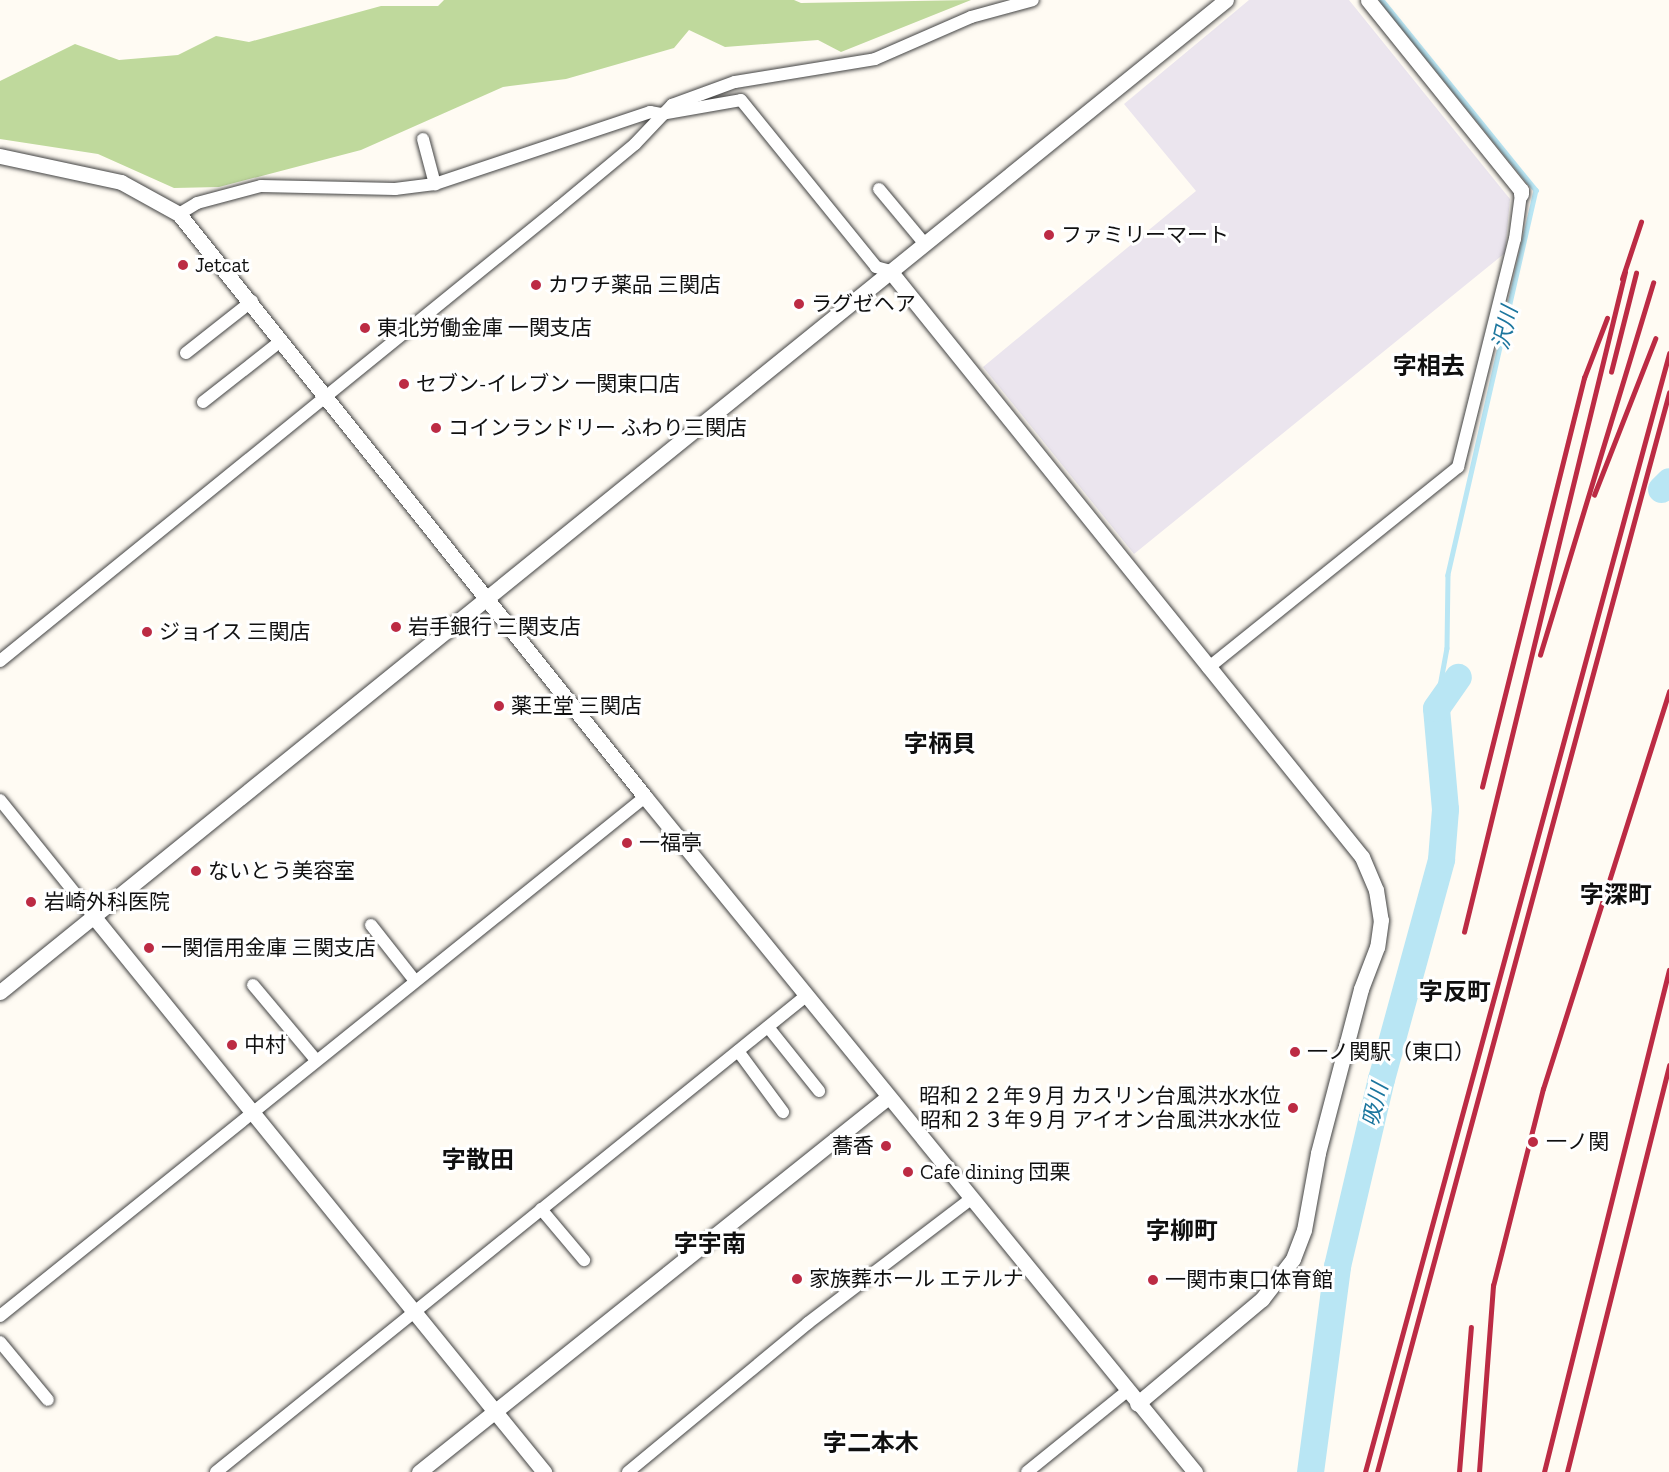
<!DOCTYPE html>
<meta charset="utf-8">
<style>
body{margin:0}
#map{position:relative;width:1669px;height:1472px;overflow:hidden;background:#fffbf3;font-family:"Zilla Slab","Noto Sans JP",serif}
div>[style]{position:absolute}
.industrial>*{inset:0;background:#ebe5ee}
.forest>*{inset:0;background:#bfd99c}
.stream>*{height:4.5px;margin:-2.25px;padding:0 2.25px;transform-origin:2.25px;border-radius:2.25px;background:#b9e6f4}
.river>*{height:27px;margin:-13.5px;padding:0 13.5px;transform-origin:13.5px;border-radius:13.5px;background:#b9e6f4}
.roads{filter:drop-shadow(0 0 2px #434343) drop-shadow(0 0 2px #434343)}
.minor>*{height:12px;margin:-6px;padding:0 6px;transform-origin:6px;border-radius:6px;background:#fff}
.tertiary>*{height:15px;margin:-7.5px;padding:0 7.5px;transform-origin:7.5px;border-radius:7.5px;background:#fff}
.rail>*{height:4.5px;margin:-2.25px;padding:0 2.25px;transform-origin:2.25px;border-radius:2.25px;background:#bc2b44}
.dots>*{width:16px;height:16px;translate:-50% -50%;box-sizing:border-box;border:3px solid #fff;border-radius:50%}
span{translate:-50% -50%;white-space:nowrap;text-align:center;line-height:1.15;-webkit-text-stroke:6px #fff;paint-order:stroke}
.poi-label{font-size:21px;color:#101010}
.left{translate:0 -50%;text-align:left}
.right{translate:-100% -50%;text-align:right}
.water-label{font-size:22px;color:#1c769e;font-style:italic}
.quarter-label{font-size:24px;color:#101010;font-weight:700}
</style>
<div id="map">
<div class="industrial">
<i style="clip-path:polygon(1249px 0,1349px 0,1510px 199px,1505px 253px,1134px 554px,983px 367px,1196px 191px,1124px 104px)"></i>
</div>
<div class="forest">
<i style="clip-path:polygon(444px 0,794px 0,801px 3px,971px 0,841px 52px,818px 40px,725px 47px,689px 30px,674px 48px,566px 79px,503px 87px,361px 150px,219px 187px,174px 188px,98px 154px,0 139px,0 81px,75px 44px,119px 60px,178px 55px,216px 36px,249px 42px,381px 6px,438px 6px)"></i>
</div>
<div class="stream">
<i style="left:1382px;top:0;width:245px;rotate:51deg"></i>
<i style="left:1536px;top:190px;width:395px;rotate:102.9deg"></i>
<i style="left:1448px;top:575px;width:73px;rotate:90.8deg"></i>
<i style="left:1447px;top:648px;width:61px;rotate:100.4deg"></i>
</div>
<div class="river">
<i style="left:1661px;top:489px;width:11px;rotate:-45deg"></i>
<i style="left:1310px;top:1472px;width:208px;rotate:-82.5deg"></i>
<i style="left:1337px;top:1266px;width:192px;rotate:-76.8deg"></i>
<i style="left:1381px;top:1079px;width:228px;rotate:-74.7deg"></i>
<i style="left:1441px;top:859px;width:50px;rotate:-85.4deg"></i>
<i style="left:1445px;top:809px;width:101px;rotate:-95.1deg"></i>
<i style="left:1436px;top:708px;width:38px;rotate:-55deg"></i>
</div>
<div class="roads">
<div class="minor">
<i style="left:423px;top:139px;width:47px;rotate:75.1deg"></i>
<i style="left:879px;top:189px;width:70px;rotate:50.2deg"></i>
<i style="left:179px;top:214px;width:21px;rotate:-31deg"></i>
<i style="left:197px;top:203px;width:66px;rotate:-14.9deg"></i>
<i style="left:261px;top:186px;width:134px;rotate:1.3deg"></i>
<i style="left:395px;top:189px;width:40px;rotate:-7.1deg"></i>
<i style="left:435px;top:184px;width:227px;rotate:-18.5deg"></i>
<i style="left:650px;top:112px;width:11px;rotate:10deg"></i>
<i style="left:661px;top:114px;width:81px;rotate:-9.9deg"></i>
<i style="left:741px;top:100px;width:215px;rotate:51deg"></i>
<i style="left:876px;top:267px;width:15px;rotate:16deg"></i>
<i style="left:186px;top:353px;width:84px;rotate:-38.2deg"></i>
<i style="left:203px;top:402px;width:100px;rotate:-38.1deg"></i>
<i style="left:0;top:661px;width:719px;rotate:-39.07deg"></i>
<i style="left:558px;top:208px;width:100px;rotate:-39.7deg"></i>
<i style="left:635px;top:144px;width:54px;rotate:-46.5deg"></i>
<i style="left:672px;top:105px;width:67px;rotate:-20.1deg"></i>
<i style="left:735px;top:82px;width:142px;rotate:-9.3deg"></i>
<i style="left:875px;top:59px;width:105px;rotate:-23.6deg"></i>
<i style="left:971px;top:17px;width:64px;rotate:-15.3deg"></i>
<i style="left:1208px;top:668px;width:321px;rotate:-38.8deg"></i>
<i style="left:1458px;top:467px;width:235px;rotate:-76deg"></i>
<i style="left:1515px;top:239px;width:45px;rotate:-82.4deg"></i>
<i style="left:0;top:800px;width:150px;rotate:51.2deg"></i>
<i style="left:371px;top:925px;width:71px;rotate:51.8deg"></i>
<i style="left:253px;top:985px;width:98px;rotate:50deg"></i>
<i style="left:768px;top:1027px;width:82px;rotate:51.4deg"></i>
<i style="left:738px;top:1051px;width:76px;rotate:53.6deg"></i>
<i style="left:541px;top:1209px;width:67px;rotate:49.9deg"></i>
<i style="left:0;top:1316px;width:828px;rotate:-38.82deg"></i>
<i style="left:0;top:1342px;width:75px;rotate:50.4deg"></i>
<i style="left:216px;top:1472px;width:758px;rotate:-38.9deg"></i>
<i style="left:628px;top:1472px;width:234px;rotate:-39.6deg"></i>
<i style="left:808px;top:1323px;width:205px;rotate:-37.3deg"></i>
<i style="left:1027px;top:1472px;width:129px;rotate:-39deg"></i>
</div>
<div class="tertiary">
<i style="left:1368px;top:0;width:244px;rotate:51.2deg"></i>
<i style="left:1521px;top:190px;width:4px;rotate:90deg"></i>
<i style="left:0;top:156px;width:124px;rotate:12.1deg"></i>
<i style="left:121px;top:182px;width:66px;rotate:28.9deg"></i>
<i style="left:179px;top:214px;width:746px;rotate:51.36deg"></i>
<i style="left:645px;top:797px;width:871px;rotate:50.83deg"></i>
<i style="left:890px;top:271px;width:752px;rotate:51.15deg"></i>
<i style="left:1362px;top:857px;width:36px;rotate:67deg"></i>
<i style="left:1376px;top:890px;width:30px;rotate:81deg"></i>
<i style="left:1381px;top:920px;width:27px;rotate:98deg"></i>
<i style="left:1377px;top:947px;width:45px;rotate:110.9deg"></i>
<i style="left:1361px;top:989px;width:170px;rotate:104.7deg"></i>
<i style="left:1318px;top:1153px;width:78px;rotate:100.3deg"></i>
<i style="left:1304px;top:1230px;width:31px;rotate:111deg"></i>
<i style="left:1293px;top:1259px;width:51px;rotate:127.8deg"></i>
<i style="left:1262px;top:1299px;width:163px;rotate:140deg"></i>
<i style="left:94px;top:917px;width:715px;rotate:50.96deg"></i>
<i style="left:0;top:992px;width:1577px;rotate:-38.98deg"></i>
<i style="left:419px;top:1472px;width:600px;rotate:-38.64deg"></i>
</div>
</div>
<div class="rail">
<i style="left:1622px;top:279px;width:60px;rotate:-71.6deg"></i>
<i style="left:1611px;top:372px;width:102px;rotate:-75.8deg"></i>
<i style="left:1594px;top:495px;width:168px;rotate:-68.6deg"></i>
<i style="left:1540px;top:655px;width:389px;rotate:-73.1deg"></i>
<i style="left:1482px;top:787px;width:422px;rotate:-76deg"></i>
<i style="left:1584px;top:378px;width:64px;rotate:-69deg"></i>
<i style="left:1464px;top:932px;width:679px;rotate:-76.29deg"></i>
<i style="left:1365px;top:1472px;width:1159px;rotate:-74.79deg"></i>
<i style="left:1377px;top:1472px;width:1118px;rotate:-74.86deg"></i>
<i style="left:1459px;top:1472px;width:145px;rotate:-85.3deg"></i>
<i style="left:1479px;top:1472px;width:187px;rotate:-85.7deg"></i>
<i style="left:1493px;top:1286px;width:203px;rotate:-75.8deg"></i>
<i style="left:1543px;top:1089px;width:417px;rotate:-72.4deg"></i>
<i style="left:1544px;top:1472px;width:517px;rotate:-76.02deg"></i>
<i style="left:1567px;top:1472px;width:419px;rotate:-75.9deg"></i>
</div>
<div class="dots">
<i style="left:1049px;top:235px;background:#bc2b44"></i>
<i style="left:183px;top:265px;background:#bc2b44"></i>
<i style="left:536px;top:285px;background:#bc2b44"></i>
<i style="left:799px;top:304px;background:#bc2b44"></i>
<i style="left:365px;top:328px;background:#bc2b44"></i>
<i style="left:404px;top:384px;background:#bc2b44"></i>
<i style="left:436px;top:428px;background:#bc2b44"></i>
<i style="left:396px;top:627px;background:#bc2b44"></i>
<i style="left:147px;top:632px;background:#bc2b44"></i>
<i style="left:499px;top:706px;background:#bc2b44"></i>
<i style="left:627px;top:843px;background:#bc2b44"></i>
<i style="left:196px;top:871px;background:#bc2b44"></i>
<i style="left:31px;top:902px;background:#bc2b44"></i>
<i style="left:149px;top:948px;background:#bc2b44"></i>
<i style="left:232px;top:1045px;background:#bc2b44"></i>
<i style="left:1295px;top:1052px;background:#bc2b44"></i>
<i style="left:1293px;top:1108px;background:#bc2b44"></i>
<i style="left:1533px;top:1142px;background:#bc2b44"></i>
<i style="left:886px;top:1146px;background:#bc2b44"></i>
<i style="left:908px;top:1172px;background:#bc2b44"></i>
<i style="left:797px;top:1279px;background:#bc2b44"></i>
<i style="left:1153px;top:1280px;background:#bc2b44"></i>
</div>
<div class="poi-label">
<span class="left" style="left:1061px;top:235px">ファミリーマート</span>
<span class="left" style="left:195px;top:265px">Jetcat</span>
<span class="left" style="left:548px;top:285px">カワチ薬品 三関店</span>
<span class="left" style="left:811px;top:304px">ラグゼヘア</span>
<span class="left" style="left:377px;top:328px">東北労働金庫 一関支店</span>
<span class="left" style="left:416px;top:384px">セブン-イレブン 一関東口店</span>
<span class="left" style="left:448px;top:428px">コインランドリー ふわり三関店</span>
<span class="left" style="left:408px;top:627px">岩手銀行 三関支店</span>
<span class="left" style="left:159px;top:632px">ジョイス 三関店</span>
<span class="left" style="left:511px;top:706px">薬王堂 三関店</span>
<span class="left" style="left:639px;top:843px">一福亭</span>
<span class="left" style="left:208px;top:871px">ないとう美容室</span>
<span class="left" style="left:44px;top:902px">岩崎外科医院</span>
<span class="left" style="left:161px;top:948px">一関信用金庫 三関支店</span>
<span class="left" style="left:244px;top:1045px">中村</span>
<span class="left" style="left:1307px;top:1052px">一ノ関駅（東口）</span>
<span class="right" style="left:1281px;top:1108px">昭和２２年９月 カスリン台風洪水水位<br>昭和２３年９月 アイオン台風洪水水位</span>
<span class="left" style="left:1546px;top:1142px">一ノ関</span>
<span class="right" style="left:874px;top:1146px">蕎香</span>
<span class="left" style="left:920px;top:1172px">Cafe dining 団栗</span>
<span class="left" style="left:809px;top:1279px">家族葬ホール エテルナ</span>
<span class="left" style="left:1165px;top:1280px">一関市東口体育館</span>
</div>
<div class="water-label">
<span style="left:1505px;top:328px;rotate:-77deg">沢川</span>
<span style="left:1375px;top:1105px;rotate:-76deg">吸川</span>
</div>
<div class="quarter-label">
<span style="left:1429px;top:366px">字相去</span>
<span style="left:940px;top:744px">字柄貝</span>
<span style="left:1616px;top:895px">字深町</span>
<span style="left:1455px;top:992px">字反町</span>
<span style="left:478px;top:1160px">字散田</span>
<span style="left:1182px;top:1231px">字柳町</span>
<span style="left:710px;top:1244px">字宇南</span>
<span style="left:871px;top:1443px">字二本木</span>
</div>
</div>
